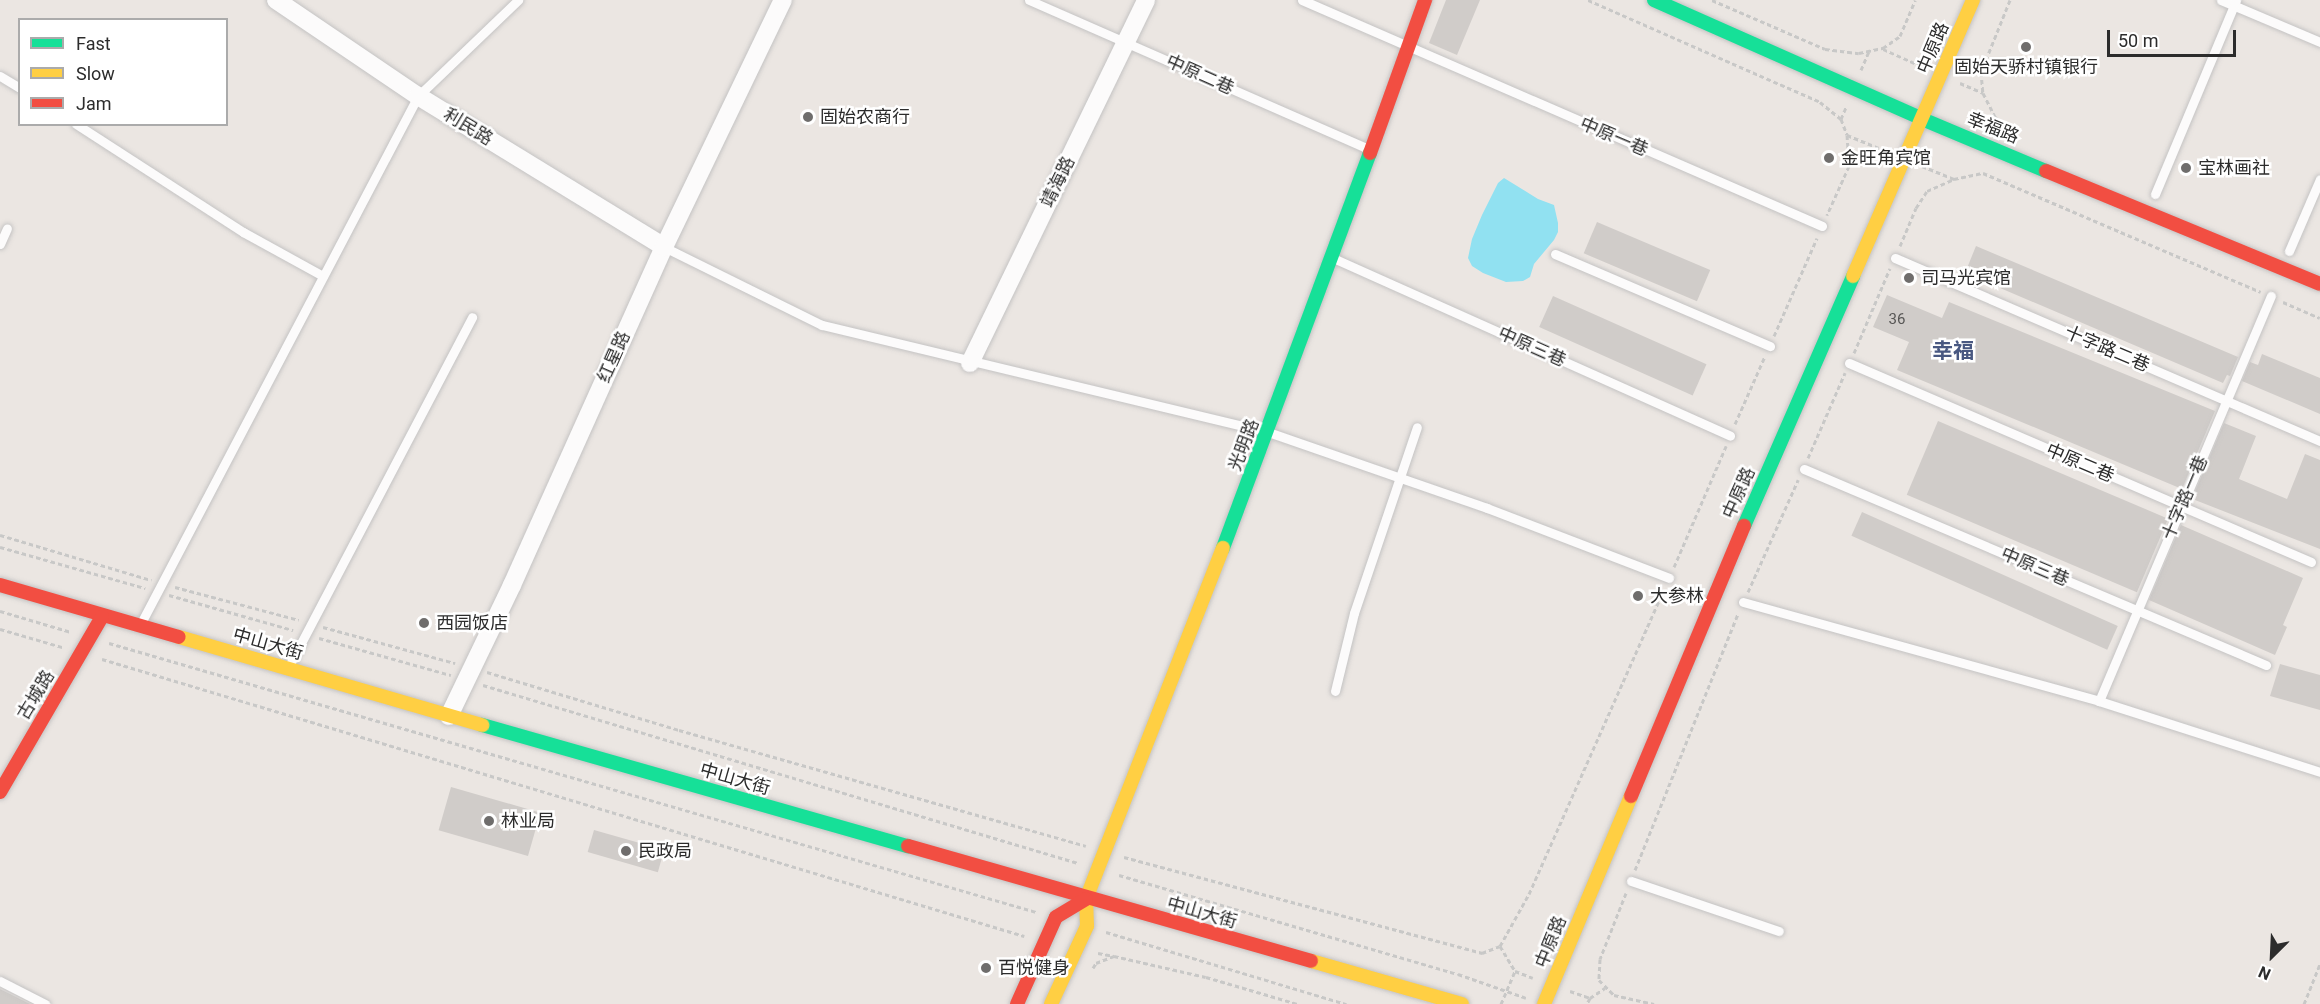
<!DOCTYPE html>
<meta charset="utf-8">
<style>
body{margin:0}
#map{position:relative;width:2320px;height:1004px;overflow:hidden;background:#ebe6e2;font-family:Roboto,"Noto Sans SC",sans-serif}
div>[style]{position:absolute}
.water>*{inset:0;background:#91e1f1}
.building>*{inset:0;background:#d0ccc9;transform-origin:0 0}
.path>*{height:3px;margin-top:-1.5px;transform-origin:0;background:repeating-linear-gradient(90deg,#c8c8c7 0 4.5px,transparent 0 7.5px)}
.roads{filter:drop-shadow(0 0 2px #c4c3c3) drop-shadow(0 0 2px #c4c3c3)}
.lane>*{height:9px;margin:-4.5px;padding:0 4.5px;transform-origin:4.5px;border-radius:4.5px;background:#fcfbfb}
.street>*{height:18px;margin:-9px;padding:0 9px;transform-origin:9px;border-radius:9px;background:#fcfbfb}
.fast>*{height:14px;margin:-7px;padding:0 7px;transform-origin:7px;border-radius:7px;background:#16e098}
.slow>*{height:14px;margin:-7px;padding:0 7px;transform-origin:7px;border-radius:7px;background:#ffcf43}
.jam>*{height:14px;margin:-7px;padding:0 7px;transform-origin:7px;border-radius:7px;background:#f24e42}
.dots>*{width:16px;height:16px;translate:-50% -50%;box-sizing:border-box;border:3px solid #fff;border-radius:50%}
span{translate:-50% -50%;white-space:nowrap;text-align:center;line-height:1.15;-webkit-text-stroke:5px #fff;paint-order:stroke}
.number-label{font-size:15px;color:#575655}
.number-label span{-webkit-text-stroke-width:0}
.street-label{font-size:18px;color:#2c2c2c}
.poi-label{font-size:18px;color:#2c2c2c}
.left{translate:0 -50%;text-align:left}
.quarter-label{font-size:21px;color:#495881;font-weight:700}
.legend{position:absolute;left:18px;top:18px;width:210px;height:108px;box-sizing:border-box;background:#fff;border:2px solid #ababab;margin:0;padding:8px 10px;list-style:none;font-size:18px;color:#2c2c2c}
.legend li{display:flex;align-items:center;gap:12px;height:30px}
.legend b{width:30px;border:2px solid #ababab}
.north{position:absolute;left:2242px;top:926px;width:60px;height:60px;-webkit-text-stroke:4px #fff;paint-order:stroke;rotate:204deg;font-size:16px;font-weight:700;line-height:24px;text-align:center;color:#2c2c2c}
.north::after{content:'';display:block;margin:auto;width:21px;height:27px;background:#2c2c2c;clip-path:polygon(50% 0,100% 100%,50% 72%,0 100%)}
.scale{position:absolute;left:2107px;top:30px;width:129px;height:27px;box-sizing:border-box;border:3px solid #2c2c2c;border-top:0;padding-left:8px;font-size:18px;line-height:21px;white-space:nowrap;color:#2c2c2c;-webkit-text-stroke:4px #fff;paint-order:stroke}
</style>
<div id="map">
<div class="water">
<i style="clip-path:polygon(1504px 178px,1538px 199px,1554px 205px,1558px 223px,1558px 232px,1554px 240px,1534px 264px,1530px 277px,1523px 281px,1506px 282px,1483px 273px,1472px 266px,1468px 258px,1472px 239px,1482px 215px,1498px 183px)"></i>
</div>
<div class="building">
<i style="clip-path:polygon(1446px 0,1480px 0,1457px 55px,1429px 43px)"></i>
<i style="left:1597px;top:222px;width:123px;height:34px;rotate:23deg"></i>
<i style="clip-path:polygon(1976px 246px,2238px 357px,2230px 376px,2227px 375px,2223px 383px,1965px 273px)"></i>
<i style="clip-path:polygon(1887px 295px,1942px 318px,1949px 302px,2215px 411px,2182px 489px,1897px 370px,1909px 342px,1873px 327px)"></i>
<i style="left:1553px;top:296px;width:168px;height:34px;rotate:24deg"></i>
<i style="clip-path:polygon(2262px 354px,2320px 378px,2320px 414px,2242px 381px,2250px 362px,2258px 365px)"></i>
<i style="left:1938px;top:421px;width:250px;height:80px;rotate:23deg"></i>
<i style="clip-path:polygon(2224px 423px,2256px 436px,2239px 479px,2287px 499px,2305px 454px,2320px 460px,2320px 549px,2195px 500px,2197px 495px,2194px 494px)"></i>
<i style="left:1862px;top:512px;width:280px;height:26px;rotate:24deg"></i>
<i style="clip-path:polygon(2181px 525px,2303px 578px,2283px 625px,2287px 627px,2275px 655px,2149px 600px)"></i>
<i style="clip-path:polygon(2280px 664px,2320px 675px,2320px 710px,2270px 696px)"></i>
<i style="left:451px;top:787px;width:93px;height:45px;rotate:16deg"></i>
<i style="left:594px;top:830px;width:73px;height:23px;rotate:16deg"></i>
<i style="clip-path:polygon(0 989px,30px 1004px,0 1004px)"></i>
</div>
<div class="path">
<i style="left:1588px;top:0;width:253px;rotate:23.7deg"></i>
<i style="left:1820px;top:102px;width:27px;rotate:39deg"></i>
<i style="left:1841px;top:119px;width:17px;rotate:69deg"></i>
<i style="left:1847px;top:135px;width:31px;rotate:86deg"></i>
<i style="left:1849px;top:166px;width:54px;rotate:114.2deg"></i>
<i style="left:1712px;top:0;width:123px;rotate:23.4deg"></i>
<i style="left:1825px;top:49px;width:34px;rotate:7deg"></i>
<i style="left:1859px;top:53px;width:25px;rotate:-12deg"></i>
<i style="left:1883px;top:48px;width:21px;rotate:-35deg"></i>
<i style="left:1900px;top:36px;width:39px;rotate:-67deg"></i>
<i style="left:2010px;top:0;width:78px;rotate:111.9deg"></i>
<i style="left:1981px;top:72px;width:21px;rotate:85deg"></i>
<i style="left:1983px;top:93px;width:27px;rotate:63deg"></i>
<i style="left:1995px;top:117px;width:26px;rotate:39deg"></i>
<i style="left:1883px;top:49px;width:42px;rotate:24.1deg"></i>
<i style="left:1861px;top:70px;width:21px;rotate:-67deg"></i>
<i style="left:1960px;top:83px;width:25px;rotate:23deg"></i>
<i style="left:1841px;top:119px;width:13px;rotate:-67deg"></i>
<i style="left:1847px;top:135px;width:42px;rotate:22.3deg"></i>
<i style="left:1922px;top:166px;width:35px;rotate:22deg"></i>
<i style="left:1900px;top:246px;width:41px;rotate:-67.2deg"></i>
<i style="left:1916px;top:208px;width:20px;rotate:-57deg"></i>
<i style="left:1927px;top:191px;width:30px;rotate:-24deg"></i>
<i style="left:1954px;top:179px;width:30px;rotate:-12deg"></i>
<i style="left:1983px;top:173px;width:302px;rotate:23.2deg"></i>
<i style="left:2283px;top:302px;width:40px;rotate:23.4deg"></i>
<i style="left:1774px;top:336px;width:107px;rotate:-66.3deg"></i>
<i style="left:1854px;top:353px;width:92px;rotate:-67deg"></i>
<i style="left:1735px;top:424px;width:74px;rotate:-66.2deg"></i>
<i style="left:1808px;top:458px;width:93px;rotate:-66.5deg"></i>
<i style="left:0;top:535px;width:158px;rotate:16.6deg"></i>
<i style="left:0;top:547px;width:151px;rotate:15.8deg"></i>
<i style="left:1674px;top:567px;width:132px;rotate:-66.7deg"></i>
<i style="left:175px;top:587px;width:128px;rotate:14.9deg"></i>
<i style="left:1748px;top:592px;width:123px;rotate:-65.9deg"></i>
<i style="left:169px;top:595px;width:129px;rotate:15.8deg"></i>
<i style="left:0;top:611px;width:74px;rotate:16.5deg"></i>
<i style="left:323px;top:627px;width:137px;rotate:15.3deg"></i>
<i style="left:0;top:629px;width:65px;rotate:16.2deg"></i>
<i style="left:319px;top:638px;width:137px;rotate:15.7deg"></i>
<i style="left:109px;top:643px;width:965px;rotate:16.18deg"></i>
<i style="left:102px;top:659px;width:963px;rotate:16.72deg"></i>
<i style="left:487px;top:672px;width:201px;rotate:16.8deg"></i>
<i style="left:679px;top:730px;width:423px;rotate:15.9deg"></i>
<i style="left:483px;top:685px;width:621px;rotate:16.66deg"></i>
<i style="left:1124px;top:857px;width:371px;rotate:15deg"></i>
<i style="left:1482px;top:953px;width:19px;rotate:-21deg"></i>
<i style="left:1500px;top:946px;width:60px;rotate:-60.9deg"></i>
<i style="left:1529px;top:894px;width:333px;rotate:-66.1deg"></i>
<i style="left:1635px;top:870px;width:276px;rotate:-68.1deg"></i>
<i style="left:1119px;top:875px;width:353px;rotate:16.3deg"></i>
<i style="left:1458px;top:974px;width:72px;rotate:19.4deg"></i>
<i style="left:1626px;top:893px;width:71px;rotate:111.5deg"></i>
<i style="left:1600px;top:959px;width:21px;rotate:93deg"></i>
<i style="left:1599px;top:980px;width:21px;rotate:45deg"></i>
<i style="left:1614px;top:995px;width:41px;rotate:12.7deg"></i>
<i style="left:1106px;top:932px;width:251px;rotate:16.7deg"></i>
<i style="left:1500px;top:946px;width:29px;rotate:59deg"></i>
<i style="left:1098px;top:953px;width:16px;rotate:11deg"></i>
<i style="left:1093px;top:968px;width:6px;rotate:-59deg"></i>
<i style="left:1096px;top:963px;width:19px;rotate:-21deg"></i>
<i style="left:1114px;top:956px;width:94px;rotate:12.9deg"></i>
<i style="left:1206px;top:977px;width:96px;rotate:16.4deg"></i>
<i style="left:1570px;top:991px;width:21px;rotate:19deg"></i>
<i style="left:1590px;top:998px;width:7px;rotate:117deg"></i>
<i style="left:1590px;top:998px;width:18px;rotate:-34deg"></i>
<i style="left:1501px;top:1004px;width:36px;rotate:-67deg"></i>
<i style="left:1515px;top:971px;width:19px;rotate:21deg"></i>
<i style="left:2304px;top:1004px;width:43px;rotate:-68.2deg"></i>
</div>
<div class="roads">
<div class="lane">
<i style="left:1029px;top:0;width:370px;rotate:23.7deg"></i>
<i style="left:1302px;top:0;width:567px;rotate:23.49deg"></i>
<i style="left:2221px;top:0;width:108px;rotate:23deg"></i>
<i style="left:0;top:76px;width:23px;rotate:31deg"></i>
<i style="left:76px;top:124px;width:199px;rotate:32.9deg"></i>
<i style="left:243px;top:232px;width:91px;rotate:28.8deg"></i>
<i style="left:2155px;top:194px;width:210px;rotate:-67.3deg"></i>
<i style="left:0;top:244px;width:17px;rotate:-66deg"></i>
<i style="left:664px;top:247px;width:176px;rotate:26.3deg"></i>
<i style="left:822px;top:325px;width:459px;rotate:13.5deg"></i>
<i style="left:1268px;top:432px;width:232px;rotate:19.1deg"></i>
<i style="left:1487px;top:508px;width:195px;rotate:21deg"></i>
<i style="left:2289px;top:251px;width:78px;rotate:-66.7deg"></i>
<i style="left:1555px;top:254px;width:234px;rotate:23.2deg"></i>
<i style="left:1333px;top:258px;width:435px;rotate:24.1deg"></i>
<i style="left:1895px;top:258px;width:463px;rotate:23.3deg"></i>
<i style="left:1849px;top:363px;width:503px;rotate:23.3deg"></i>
<i style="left:1804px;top:469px;width:502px;rotate:22.99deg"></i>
<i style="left:1743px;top:602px;width:370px;rotate:15.5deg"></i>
<i style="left:2099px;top:701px;width:232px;rotate:17.8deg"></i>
<i style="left:140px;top:625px;width:598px;rotate:-62.28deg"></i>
<i style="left:418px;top:96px;width:139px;rotate:-43.8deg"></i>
<i style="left:289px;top:666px;width:394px;rotate:-62.3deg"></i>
<i style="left:1335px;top:691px;width:80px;rotate:-76.3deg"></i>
<i style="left:1354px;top:613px;width:196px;rotate:-71.3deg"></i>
<i style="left:2099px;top:701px;width:440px;rotate:-67deg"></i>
<i style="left:1631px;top:881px;width:156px;rotate:18.7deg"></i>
<i style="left:0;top:981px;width:51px;rotate:27.1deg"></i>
</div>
<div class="street">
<i style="left:276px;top:0;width:171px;rotate:34.1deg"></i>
<i style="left:418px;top:96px;width:289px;rotate:31.5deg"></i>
<i style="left:970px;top:363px;width:403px;rotate:-64.1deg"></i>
<i style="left:449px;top:716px;width:145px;rotate:-64.3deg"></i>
<i style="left:512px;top:585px;width:371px;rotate:-65.8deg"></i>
<i style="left:664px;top:247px;width:274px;rotate:-64.3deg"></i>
</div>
<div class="fast">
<i style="left:1654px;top:0;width:293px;rotate:23.9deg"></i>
<i style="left:1922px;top:119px;width:134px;rotate:22.8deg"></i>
<i style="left:1744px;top:526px;width:273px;rotate:-66.4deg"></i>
<i style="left:1223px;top:548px;width:421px;rotate:-69.6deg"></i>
<i style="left:482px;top:725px;width:443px;rotate:15.9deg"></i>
</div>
<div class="slow">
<i style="left:1853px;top:276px;width:301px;rotate:-66.5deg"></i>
<i style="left:179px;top:637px;width:316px;rotate:16.2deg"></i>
<i style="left:1311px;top:961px;width:157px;rotate:15.9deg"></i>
<i style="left:1051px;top:1004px;width:86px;rotate:-65.2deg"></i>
<i style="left:1087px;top:926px;width:27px;rotate:-92deg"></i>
<i style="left:1086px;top:899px;width:377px;rotate:-68.7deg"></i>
<i style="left:1544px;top:1004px;width:225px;rotate:-67.3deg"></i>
</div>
<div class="jam">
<i style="left:1370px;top:153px;width:163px;rotate:-70.2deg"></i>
<i style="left:2046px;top:171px;width:296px;rotate:22.4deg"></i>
<i style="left:0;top:585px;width:186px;rotate:16.2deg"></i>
<i style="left:0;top:792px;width:203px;rotate:-59.8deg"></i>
<i style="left:1631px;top:796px;width:293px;rotate:-67.3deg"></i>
<i style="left:908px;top:846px;width:419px;rotate:15.9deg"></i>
<i style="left:1017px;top:1004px;width:95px;rotate:-65.9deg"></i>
<i style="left:1056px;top:917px;width:35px;rotate:-31deg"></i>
</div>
</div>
<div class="dots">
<i style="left:2026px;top:47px;background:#6f6d6c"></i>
<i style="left:808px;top:117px;background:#6f6d6c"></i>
<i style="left:1829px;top:158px;background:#6f6d6c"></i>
<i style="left:2186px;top:168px;background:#6f6d6c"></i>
<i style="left:1909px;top:278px;background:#6f6d6c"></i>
<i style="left:1638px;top:596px;background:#6f6d6c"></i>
<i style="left:424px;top:623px;background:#6f6d6c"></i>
<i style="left:489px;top:821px;background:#6f6d6c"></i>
<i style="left:626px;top:851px;background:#6f6d6c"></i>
<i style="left:986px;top:968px;background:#6f6d6c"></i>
</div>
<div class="number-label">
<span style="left:1897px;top:320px">36</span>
</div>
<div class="street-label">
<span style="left:1933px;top:48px;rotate:-67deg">中原路</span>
<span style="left:1200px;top:75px;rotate:24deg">中原二巷</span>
<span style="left:468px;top:127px;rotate:31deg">利民路</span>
<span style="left:1993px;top:128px;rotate:22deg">幸福路</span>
<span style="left:1614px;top:137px;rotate:23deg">中原一巷</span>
<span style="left:1058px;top:182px;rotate:-64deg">靖海路</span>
<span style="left:1532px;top:347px;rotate:24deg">中原三巷</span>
<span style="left:2107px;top:349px;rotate:23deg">十字路二巷</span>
<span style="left:614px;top:357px;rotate:-66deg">红星路</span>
<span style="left:1244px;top:445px;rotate:-69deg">光明路</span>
<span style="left:2080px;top:463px;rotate:23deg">中原二巷</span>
<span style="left:1739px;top:493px;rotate:-66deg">中原路</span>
<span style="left:2185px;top:498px;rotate:-67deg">十字路一巷</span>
<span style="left:2035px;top:567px;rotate:23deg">中原三巷</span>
<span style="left:268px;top:644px;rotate:16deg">中山大街</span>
<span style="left:36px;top:695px;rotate:-59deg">古城路</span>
<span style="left:735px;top:779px;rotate:16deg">中山大街</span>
<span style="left:1202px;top:913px;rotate:16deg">中山大街</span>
<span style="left:1551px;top:942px;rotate:-68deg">中原路</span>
</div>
<div class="poi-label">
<span style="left:2026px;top:67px">固始天骄村镇银行</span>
<span class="left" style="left:820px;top:117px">固始农商行</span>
<span class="left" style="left:1841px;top:158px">金旺角宾馆</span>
<span class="left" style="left:2198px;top:168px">宝林画社</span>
<span class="left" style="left:1921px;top:278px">司马光宾馆</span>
<span class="left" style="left:1650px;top:596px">大参林</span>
<span class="left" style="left:436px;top:623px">西园饭店</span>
<span class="left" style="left:501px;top:821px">林业局</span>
<span class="left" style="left:638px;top:851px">民政局</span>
<span class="left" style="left:998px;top:968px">百悦健身</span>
</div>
<div class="quarter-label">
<span style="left:1953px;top:351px">幸福</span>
</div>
<ul class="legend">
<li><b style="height:8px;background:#16e098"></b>Fast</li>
<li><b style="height:8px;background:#ffcf43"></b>Slow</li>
<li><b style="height:8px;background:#f24e42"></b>Jam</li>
</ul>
<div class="north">N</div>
<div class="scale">50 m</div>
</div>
